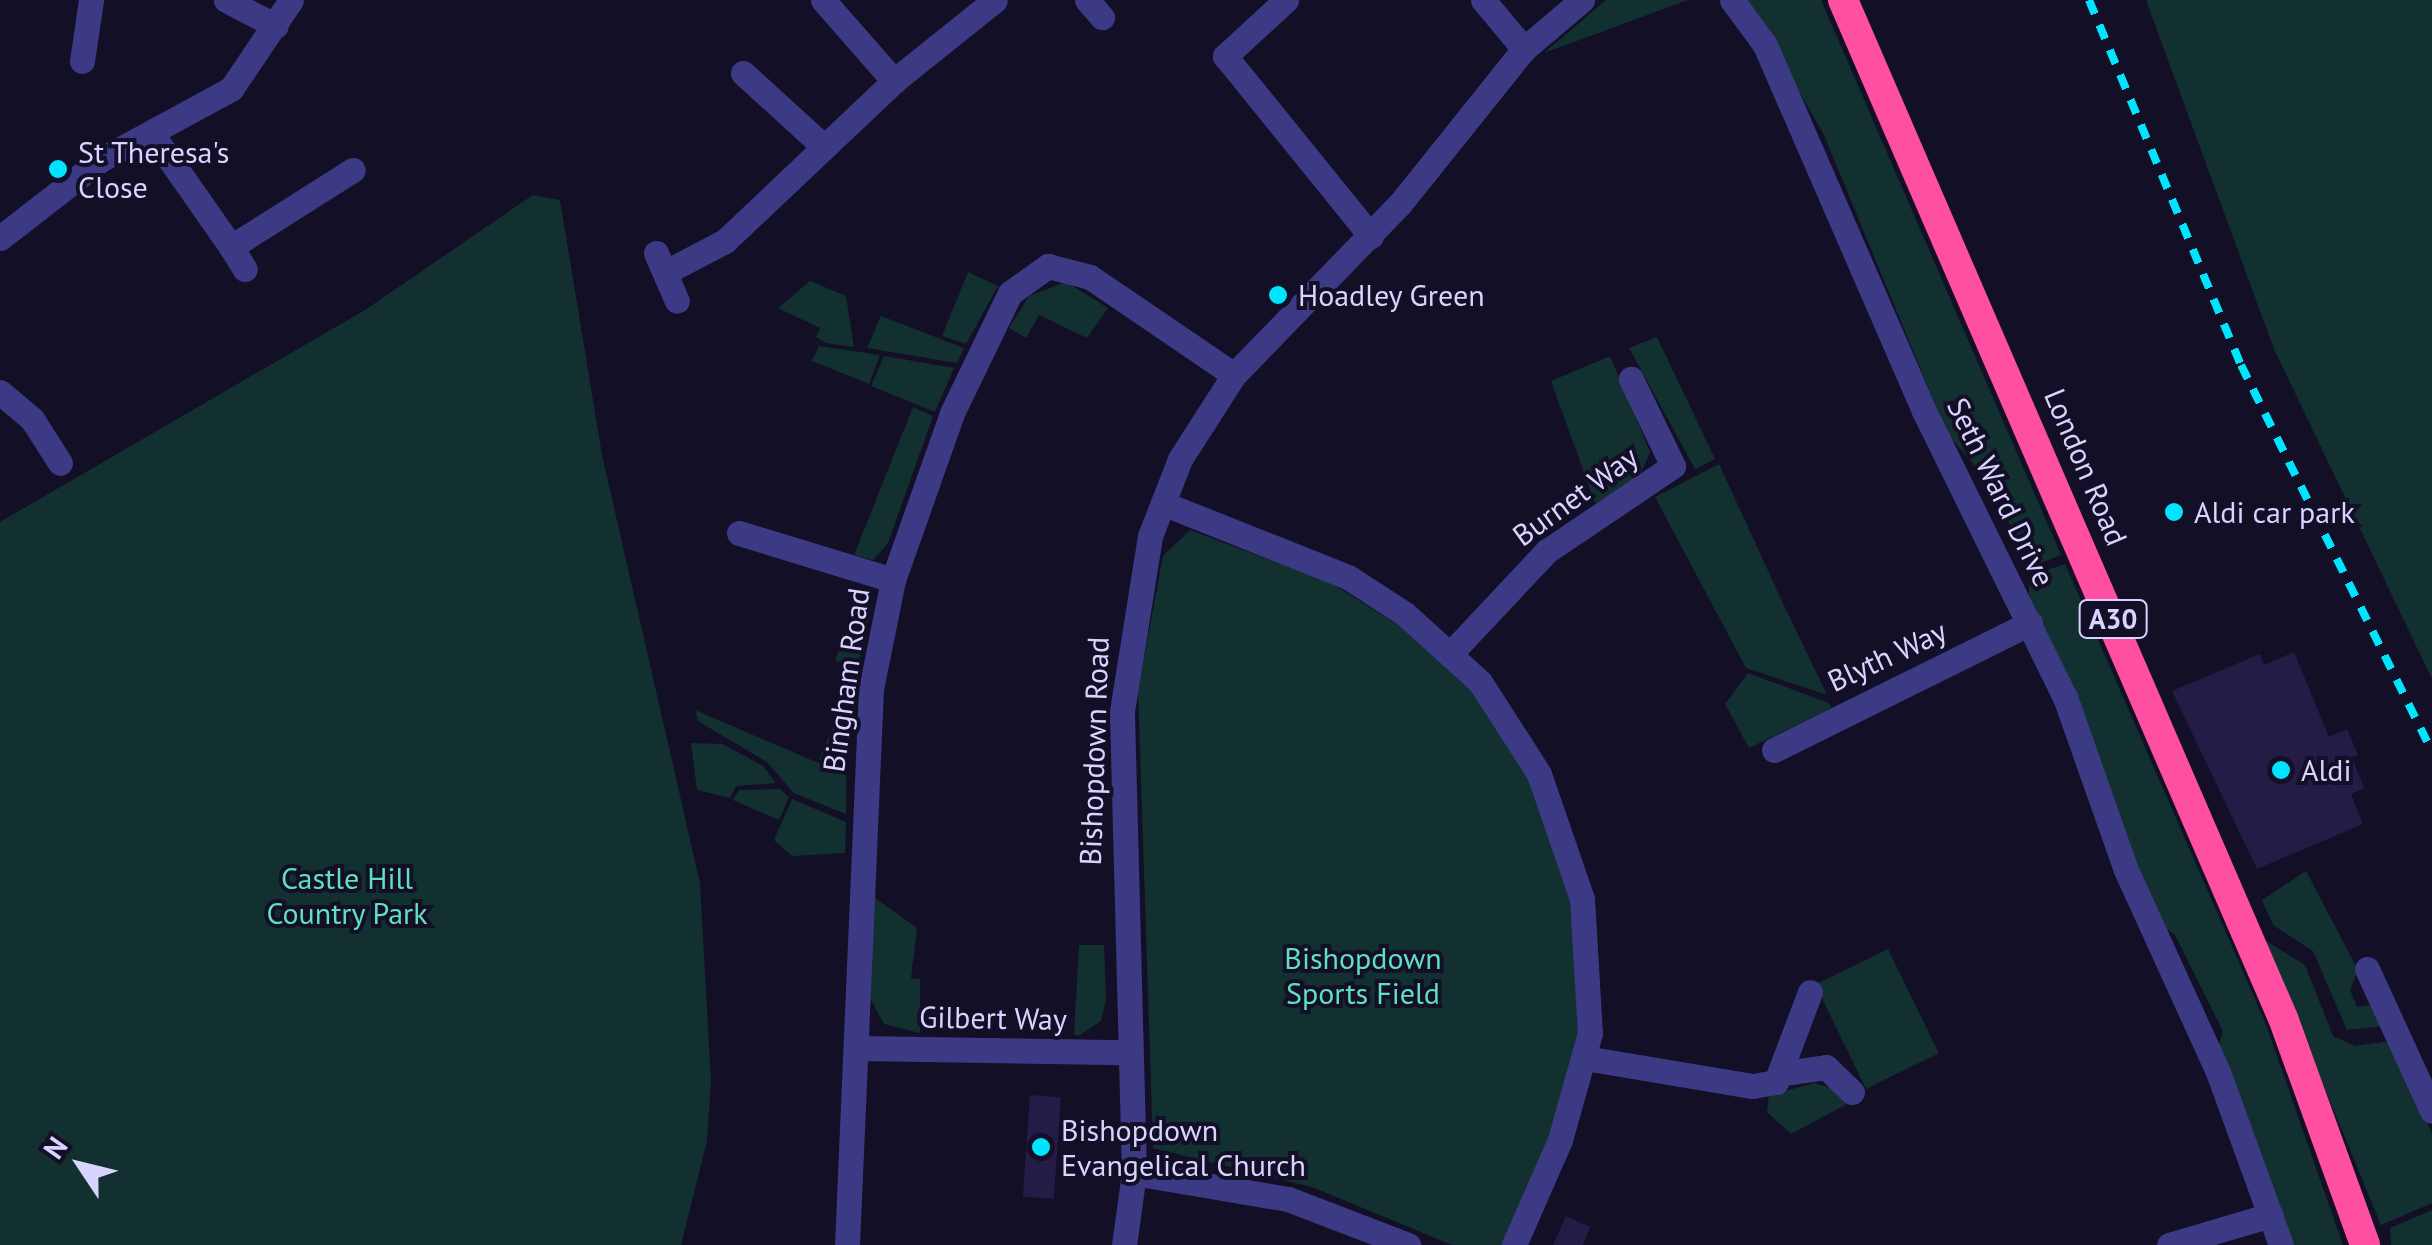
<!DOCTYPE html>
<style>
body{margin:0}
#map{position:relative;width:2432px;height:1245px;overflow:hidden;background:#130f26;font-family:"PT Sans",sans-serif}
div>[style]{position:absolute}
.green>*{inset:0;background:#12302f;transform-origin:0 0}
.building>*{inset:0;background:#241b47;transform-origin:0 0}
.street>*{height:25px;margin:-12.5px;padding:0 12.5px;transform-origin:12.5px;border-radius:12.5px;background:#3d3a85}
.highway>*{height:30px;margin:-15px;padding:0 15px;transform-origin:15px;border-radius:15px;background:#ff4fa3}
.rail>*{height:8px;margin-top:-4px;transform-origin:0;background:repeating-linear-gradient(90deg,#00e5ff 0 15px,transparent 0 27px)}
.dots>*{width:28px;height:28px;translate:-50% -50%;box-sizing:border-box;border:5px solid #130f26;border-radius:50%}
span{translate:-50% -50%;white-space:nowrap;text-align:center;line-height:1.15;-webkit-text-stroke:8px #130f26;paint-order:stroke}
.shield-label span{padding:2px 8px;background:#130f26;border:2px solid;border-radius:8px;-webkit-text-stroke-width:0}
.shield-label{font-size:28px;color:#d9d4ff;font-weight:700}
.poi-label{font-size:30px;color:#d9d4ff}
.left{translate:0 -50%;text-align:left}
.street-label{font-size:30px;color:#d9d4ff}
.park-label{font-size:30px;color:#5fe0c0}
.north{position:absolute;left:30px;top:1115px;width:100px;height:100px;-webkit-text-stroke:8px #130f26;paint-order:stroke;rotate:305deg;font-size:28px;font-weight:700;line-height:40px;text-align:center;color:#d9d4ff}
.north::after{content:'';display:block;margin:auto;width:35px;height:45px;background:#d9d4ff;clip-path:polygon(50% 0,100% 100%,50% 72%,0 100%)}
</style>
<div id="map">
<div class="green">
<i style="clip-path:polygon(1606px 0,1688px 0,1544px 53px)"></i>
<i style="clip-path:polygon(1746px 0,1821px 0,2061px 555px,2028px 568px,1995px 490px,1947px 433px,1823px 133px)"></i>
<i style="clip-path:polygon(2146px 0,2432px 0,2432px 679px,2274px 349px)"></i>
<i style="clip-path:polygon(533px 195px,560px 200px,602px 455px,700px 883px,711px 1081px,707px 1141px,681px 1245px,0 1245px,0 522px,365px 310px)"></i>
<i style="clip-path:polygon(968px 272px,998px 286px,966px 344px,942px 336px)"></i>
<i style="clip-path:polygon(810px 281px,846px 296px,854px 347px,826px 343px,816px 337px,820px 328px,778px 308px)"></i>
<i style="clip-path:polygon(1066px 282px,1108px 308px,1087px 338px,1039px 315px,1026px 338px,1009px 328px,1029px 296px)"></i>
<i style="clip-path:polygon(881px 316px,964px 348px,957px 363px,867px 348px)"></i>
<i style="clip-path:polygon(1657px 337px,1715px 459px,1695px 469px,1629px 348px)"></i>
<i style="clip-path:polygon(819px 346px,880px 355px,869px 384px,812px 361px)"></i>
<i style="clip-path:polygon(884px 356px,954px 368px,935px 412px,871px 386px)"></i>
<i style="clip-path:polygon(1610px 356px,1650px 452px,1638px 480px,1595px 503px,1551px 381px)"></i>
<i style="clip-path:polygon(913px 407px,933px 416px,888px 543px,873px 560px,854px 555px)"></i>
<i style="clip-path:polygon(1719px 464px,1781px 599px,1827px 695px,1746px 668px,1655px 497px)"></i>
<i style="clip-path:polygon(1190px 530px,1331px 583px,1419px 638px,1483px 702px,1530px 778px,1573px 910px,1579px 1036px,1557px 1119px,1503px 1245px,1452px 1245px,1312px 1187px,1153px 1148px,1138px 689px,1163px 556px)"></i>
<i style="clip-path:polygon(2065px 564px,2265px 1022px,2343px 1245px,2292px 1245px,2218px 1049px,2223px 1031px,2175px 935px,2160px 924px,2029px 595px,2029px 576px)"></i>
<i style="clip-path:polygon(860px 588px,872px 606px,858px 664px,835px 661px)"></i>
<i style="clip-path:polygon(1748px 673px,1829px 703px,1832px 708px,1749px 748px,1725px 704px)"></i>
<i style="clip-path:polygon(850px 688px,856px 689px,846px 769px,819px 759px)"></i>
<i style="clip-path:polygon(695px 710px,846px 775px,846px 814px,794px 793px,767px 762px,698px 721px)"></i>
<i style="clip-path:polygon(691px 743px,723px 744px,763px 766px,776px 783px,736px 786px,730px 798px,697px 790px)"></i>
<i style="clip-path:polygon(780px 789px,789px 797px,779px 820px,733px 800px,739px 790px)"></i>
<i style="clip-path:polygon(792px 799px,846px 822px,845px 853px,792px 856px,774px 840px)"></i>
<i style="clip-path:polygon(2306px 871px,2358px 970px,2350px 990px,2357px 1007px,2371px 1005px,2385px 1026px,2347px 1030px,2313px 951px,2273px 925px,2262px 900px)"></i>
<i style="clip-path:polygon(874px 897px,917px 928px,911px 978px,920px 979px,920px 1033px,884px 1024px,870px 998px)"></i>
<i style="clip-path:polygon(2263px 939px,2305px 965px,2333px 1036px,2355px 1046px,2390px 1041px,2432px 1133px,2432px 1203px,2381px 1225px)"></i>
<i style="clip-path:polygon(1079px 945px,1104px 945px,1106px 999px,1101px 1021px,1080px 1035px,1074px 1035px)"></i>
<i style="left:1888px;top:949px;width:116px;height:81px;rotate:64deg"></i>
<i style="clip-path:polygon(1815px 1083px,1841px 1091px,1847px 1104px,1791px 1134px,1767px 1112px,1769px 1095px)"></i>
<i style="clip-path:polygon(2432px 1210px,2432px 1245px,2391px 1245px,2390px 1228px)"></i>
</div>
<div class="building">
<i style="clip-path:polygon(2294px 652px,2329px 737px,2347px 729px,2358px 755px,2352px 757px,2364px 788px,2351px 794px,2363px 824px,2257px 869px,2172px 691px,2260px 654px,2264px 665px)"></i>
<i style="left:1030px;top:1095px;width:31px;height:102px;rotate:4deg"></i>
<i style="clip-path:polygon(1566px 1216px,1590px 1227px,1583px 1245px,1553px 1245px)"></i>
</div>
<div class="street">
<i style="left:226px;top:0;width:56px;rotate:27.5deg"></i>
<i style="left:823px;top:0;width:108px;rotate:48.8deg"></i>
<i style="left:1087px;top:0;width:23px;rotate:49deg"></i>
<i style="left:1286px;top:0;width:83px;rotate:137.4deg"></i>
<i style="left:1225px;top:56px;width:232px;rotate:51deg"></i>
<i style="left:1483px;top:0;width:64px;rotate:50.1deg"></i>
<i style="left:1732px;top:0;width:56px;rotate:53.7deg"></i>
<i style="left:1765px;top:45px;width:399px;rotate:66.5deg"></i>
<i style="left:1924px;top:411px;width:319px;rotate:63.8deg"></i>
<i style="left:2065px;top:697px;width:183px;rotate:70.6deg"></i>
<i style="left:2126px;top:870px;width:222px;rotate:65.5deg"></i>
<i style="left:2218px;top:1072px;width:184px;rotate:70deg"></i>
<i style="left:82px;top:61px;width:62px;rotate:-81.6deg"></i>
<i style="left:743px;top:73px;width:108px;rotate:42.4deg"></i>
<i style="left:152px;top:134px;width:138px;rotate:55deg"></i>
<i style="left:231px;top:247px;width:144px;rotate:-32.3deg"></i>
<i style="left:0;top:238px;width:129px;rotate:-37.8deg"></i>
<i style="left:102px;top:159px;width:147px;rotate:-28.5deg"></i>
<i style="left:231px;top:89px;width:107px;rotate:-56deg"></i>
<i style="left:231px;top:247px;width:26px;rotate:58deg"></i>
<i style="left:656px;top:253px;width:52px;rotate:66.4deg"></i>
<i style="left:666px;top:272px;width:67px;rotate:-27.7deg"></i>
<i style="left:725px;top:241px;width:233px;rotate:-43.4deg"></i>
<i style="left:894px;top:81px;width:129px;rotate:-38.7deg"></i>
<i style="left:0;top:392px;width:42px;rotate:40.2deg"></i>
<i style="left:32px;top:419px;width:52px;rotate:57.5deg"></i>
<i style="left:1167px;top:505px;width:195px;rotate:21.7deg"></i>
<i style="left:1348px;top:577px;width:68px;rotate:33deg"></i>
<i style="left:1405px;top:614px;width:101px;rotate:42.2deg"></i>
<i style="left:1480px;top:682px;width:109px;rotate:57.3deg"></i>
<i style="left:1539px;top:774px;width:132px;rotate:71deg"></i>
<i style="left:1582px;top:899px;width:134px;rotate:86.6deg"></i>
<i style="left:1590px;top:1033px;width:111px;rotate:105.7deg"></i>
<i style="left:1560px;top:1140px;width:115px;rotate:113.7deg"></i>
<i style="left:739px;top:533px;width:161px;rotate:17deg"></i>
<i style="left:1452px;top:652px;width:139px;rotate:-46.8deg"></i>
<i style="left:1547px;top:551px;width:152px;rotate:-34deg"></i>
<i style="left:1673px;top:466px;width:97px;rotate:-115.8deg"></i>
<i style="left:1774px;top:750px;width:286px;rotate:-26.4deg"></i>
<i style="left:2367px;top:969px;width:156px;rotate:65.4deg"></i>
<i style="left:858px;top:1048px;width:269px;rotate:0.9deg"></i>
<i style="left:1585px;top:1058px;width:170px;rotate:9.5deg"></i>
<i style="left:1753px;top:1086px;width:23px;rotate:-10deg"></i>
<i style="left:1776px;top:1082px;width:96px;rotate:-69.3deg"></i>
<i style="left:1785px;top:1073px;width:41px;rotate:-8.3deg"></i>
<i style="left:1826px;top:1067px;width:36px;rotate:44deg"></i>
<i style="left:1134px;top:1173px;width:156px;rotate:9.6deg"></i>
<i style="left:1288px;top:1199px;width:129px;rotate:21deg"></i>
<i style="left:847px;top:1245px;width:557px;rotate:-87.53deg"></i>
<i style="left:871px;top:689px;width:111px;rotate:-78.6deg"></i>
<i style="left:893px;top:580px;width:177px;rotate:-70.5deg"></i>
<i style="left:952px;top:413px;width:133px;rotate:-64.2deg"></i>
<i style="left:1010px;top:293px;width:47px;rotate:-35.4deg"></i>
<i style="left:1048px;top:266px;width:43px;rotate:14.7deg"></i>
<i style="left:1090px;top:277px;width:174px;rotate:34.2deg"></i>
<i style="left:1124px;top:1245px;width:73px;rotate:-82.1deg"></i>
<i style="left:1134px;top:1173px;width:462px;rotate:-91.5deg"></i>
<i style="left:1122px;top:711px;width:177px;rotate:-80.9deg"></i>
<i style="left:1150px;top:536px;width:83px;rotate:-68.7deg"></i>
<i style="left:1180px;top:459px;width:100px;rotate:-57.3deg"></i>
<i style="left:1234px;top:375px;width:237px;rotate:-45.9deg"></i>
<i style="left:1399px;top:205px;width:200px;rotate:-51.3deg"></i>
<i style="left:1524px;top:49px;width:76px;rotate:-40.2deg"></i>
<i style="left:2169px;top:1245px;width:106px;rotate:-16.4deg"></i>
</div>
<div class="highway">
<i style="left:1843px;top:0;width:1109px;rotate:66.63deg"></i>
<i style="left:2283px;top:1018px;width:241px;rotate:70.1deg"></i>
</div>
<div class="rail">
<i style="left:2089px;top:0;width:395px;rotate:67.4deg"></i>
<i style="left:2241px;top:365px;width:432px;rotate:63.7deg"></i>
</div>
<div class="dots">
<i style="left:58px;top:169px;background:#00e5ff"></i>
<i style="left:1278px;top:295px;background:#00e5ff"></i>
<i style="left:2174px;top:512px;background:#00e5ff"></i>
<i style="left:2281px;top:770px;background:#00e5ff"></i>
<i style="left:1041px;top:1147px;background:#00e5ff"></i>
</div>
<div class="shield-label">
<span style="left:2113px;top:619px">A30</span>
</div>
<div class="poi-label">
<span class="left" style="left:78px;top:169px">St Theresa's<br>Close</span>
<span class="left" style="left:1298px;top:295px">Hoadley Green</span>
<span class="left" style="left:2194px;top:512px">Aldi car park</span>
<span class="left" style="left:2301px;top:770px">Aldi</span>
<span class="left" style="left:1061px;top:1147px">Bishopdown<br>Evangelical Church</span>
</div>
<div class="street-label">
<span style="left:2086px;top:467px;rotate:67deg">London Road</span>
<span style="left:2001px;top:492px;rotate:64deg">Seth Ward Drive</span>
<span style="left:1575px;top:496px;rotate:-36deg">Burnet Way</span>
<span style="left:1887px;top:656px;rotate:-25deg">Blyth Way</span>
<span style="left:846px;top:680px;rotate:-82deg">Bingham Road</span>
<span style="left:1094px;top:751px;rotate:-88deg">Bishopdown Road</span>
<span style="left:993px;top:1018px;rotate:1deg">Gilbert Way</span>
</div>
<div class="park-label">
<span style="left:347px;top:895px">Castle Hill<br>Country Park</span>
<span style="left:1363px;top:975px">Bishopdown<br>Sports Field</span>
</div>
<div class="north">N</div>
</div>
